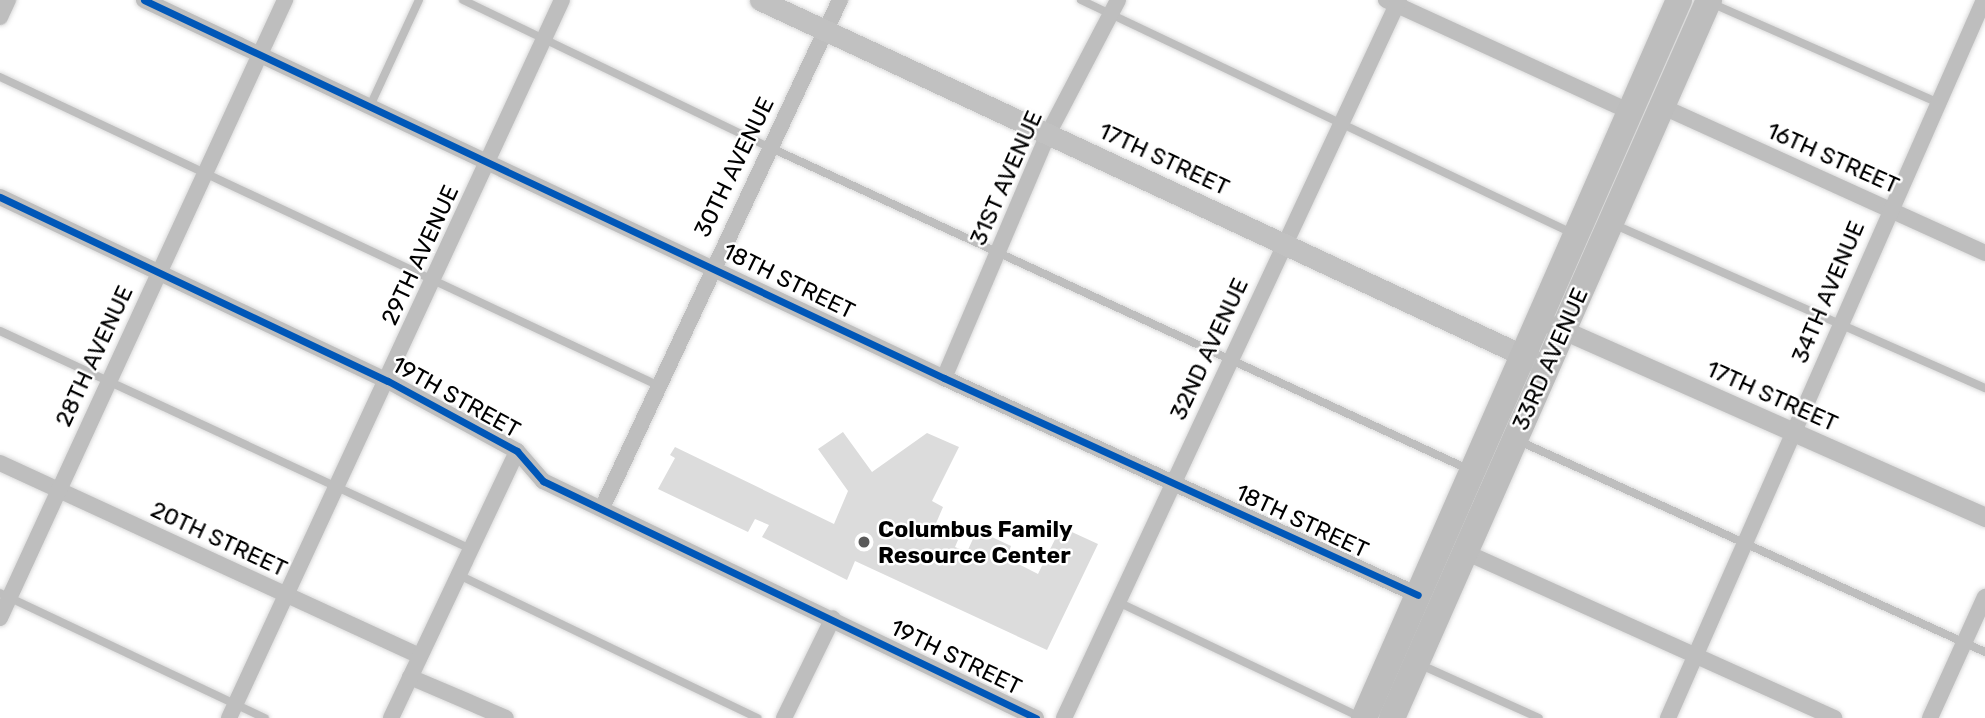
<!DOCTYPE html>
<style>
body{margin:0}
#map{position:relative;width:1985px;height:718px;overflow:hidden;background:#fff;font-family:Rubik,sans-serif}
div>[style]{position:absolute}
.building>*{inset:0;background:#dcdcdc}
.roads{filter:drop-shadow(0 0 2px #dbdbdb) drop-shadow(0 0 2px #dbdbdb)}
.service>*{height:8px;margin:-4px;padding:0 4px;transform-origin:4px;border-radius:4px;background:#bebebe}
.minor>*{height:16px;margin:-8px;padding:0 8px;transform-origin:8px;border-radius:8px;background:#bebebe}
.tertiary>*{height:19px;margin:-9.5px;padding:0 9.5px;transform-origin:9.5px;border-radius:9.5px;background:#bebebe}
.secondary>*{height:21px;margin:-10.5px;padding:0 10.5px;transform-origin:10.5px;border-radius:10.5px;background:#c1c1c1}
.trunk>*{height:26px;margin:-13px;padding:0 13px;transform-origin:13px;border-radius:13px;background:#bdbdbd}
.cycleway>*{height:7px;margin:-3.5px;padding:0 3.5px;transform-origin:3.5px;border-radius:3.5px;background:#0057b8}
.dots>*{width:19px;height:19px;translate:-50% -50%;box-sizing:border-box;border:4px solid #fff;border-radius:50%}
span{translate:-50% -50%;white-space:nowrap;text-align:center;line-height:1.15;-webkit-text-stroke:5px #fff;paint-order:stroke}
.street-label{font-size:23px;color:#000}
.poi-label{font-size:23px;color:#000;font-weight:700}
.left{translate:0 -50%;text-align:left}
</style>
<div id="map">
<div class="building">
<i style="clip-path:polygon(843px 432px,872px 472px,927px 433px,959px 447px,932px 501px,943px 507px,934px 528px,958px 540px,955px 547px,967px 552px,977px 530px,1011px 546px,1007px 558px,1038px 574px,1061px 527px,1098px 544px,1047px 650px,855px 561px,847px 580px,762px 537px,769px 525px,755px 519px,748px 532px,658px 489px,675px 458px,670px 455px,675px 447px,834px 524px,848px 491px,818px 449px)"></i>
</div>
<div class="roads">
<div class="service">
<i style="left:463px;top:0;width:339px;rotate:25.7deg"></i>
<i style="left:769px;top:147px;width:772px;rotate:24.74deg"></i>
<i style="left:1081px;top:0;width:546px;rotate:25.39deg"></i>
<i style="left:1711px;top:3px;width:246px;rotate:23.7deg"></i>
<i style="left:0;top:77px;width:726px;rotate:25.12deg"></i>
<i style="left:370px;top:106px;width:117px;rotate:-65.2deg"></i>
<i style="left:1613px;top:224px;width:407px;rotate:23.8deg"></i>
<i style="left:0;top:331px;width:519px;rotate:24.84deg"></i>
<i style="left:1519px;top:441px;width:512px;rotate:24.36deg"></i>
<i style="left:459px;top:575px;width:331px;rotate:25.6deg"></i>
<i style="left:0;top:593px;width:293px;rotate:25.3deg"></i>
<i style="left:1116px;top:601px;width:270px;rotate:25.4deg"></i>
<i style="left:1421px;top:665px;width:129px;rotate:24.2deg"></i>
</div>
<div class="minor">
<i style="left:144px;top:0;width:885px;rotate:25.29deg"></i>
<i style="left:944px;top:378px;width:521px;rotate:24.6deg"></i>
<i style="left:1386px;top:0;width:269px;rotate:24.6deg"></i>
<i style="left:0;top:17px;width:19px;rotate:-65deg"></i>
<i style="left:1661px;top:106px;width:356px;rotate:24.4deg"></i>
<i style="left:0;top:197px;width:429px;rotate:25.4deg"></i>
<i style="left:388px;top:381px;width:147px;rotate:28.5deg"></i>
<i style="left:517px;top:451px;width:40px;rotate:49deg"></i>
<i style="left:543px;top:481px;width:547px;rotate:25.68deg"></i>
<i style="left:944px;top:378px;width:265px;rotate:-66.9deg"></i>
<i style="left:1048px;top:134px;width:151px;rotate:-62.4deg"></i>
<i style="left:0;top:463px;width:462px;rotate:24.7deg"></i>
<i style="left:602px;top:508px;width:561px;rotate:-64.9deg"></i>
<i style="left:1465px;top:552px;width:405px;rotate:24.2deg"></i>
<i style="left:0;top:618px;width:681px;rotate:-65.24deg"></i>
<i style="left:410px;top:677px;width:104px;rotate:23.1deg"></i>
<i style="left:229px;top:718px;width:791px;rotate:-65.12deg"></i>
<i style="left:391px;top:718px;width:295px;rotate:-64.7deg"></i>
<i style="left:784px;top:718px;width:111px;rotate:-63.9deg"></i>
<i style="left:1064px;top:718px;width:792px;rotate:-64.99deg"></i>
<i style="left:1668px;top:718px;width:784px;rotate:-66.25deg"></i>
<i style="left:1930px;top:718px;width:133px;rotate:-65.6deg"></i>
</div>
<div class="tertiary">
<i style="left:1552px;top:325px;width:474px;rotate:23.9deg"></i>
</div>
<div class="secondary">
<i style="left:760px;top:0;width:855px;rotate:24.98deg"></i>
</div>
<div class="trunk">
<i style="left:1364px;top:718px;width:784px;rotate:-66.31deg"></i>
<i style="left:1392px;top:718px;width:785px;rotate:-66.18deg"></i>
</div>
</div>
<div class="cycleway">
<i style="left:144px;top:0;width:885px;rotate:25.29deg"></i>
<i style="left:944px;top:378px;width:521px;rotate:24.6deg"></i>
<i style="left:0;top:197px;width:429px;rotate:25.4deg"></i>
<i style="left:388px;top:381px;width:147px;rotate:28.5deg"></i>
<i style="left:517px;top:451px;width:40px;rotate:49deg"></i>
<i style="left:543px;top:481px;width:547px;rotate:25.68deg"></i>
</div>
<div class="dots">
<i style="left:864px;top:542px;background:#595959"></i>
</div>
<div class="street-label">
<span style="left:1833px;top:158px;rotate:24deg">16TH STREET</span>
<span style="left:1164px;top:159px;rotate:25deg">17TH STREET</span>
<span style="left:734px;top:167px;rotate:-64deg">30TH AVENUE</span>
<span style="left:1006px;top:178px;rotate:-66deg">31ST AVENUE</span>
<span style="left:420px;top:255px;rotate:-65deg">29TH AVENUE</span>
<span style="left:789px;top:281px;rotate:26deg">18TH STREET</span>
<span style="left:1828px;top:292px;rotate:-67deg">34TH AVENUE</span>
<span style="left:1209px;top:349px;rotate:-65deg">32ND AVENUE</span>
<span style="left:94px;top:356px;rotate:-65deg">28TH AVENUE</span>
<span style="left:1550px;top:359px;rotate:-66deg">33RD AVENUE</span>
<span style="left:1772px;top:396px;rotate:24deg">17TH STREET</span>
<span style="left:456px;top:397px;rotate:29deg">19TH STREET</span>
<span style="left:1302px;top:521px;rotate:25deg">18TH STREET</span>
<span style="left:219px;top:539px;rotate:25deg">20TH STREET</span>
<span style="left:956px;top:657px;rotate:26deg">19TH STREET</span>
</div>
<div class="poi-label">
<span class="left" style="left:878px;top:542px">Columbus Family<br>Resource Center</span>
</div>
</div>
